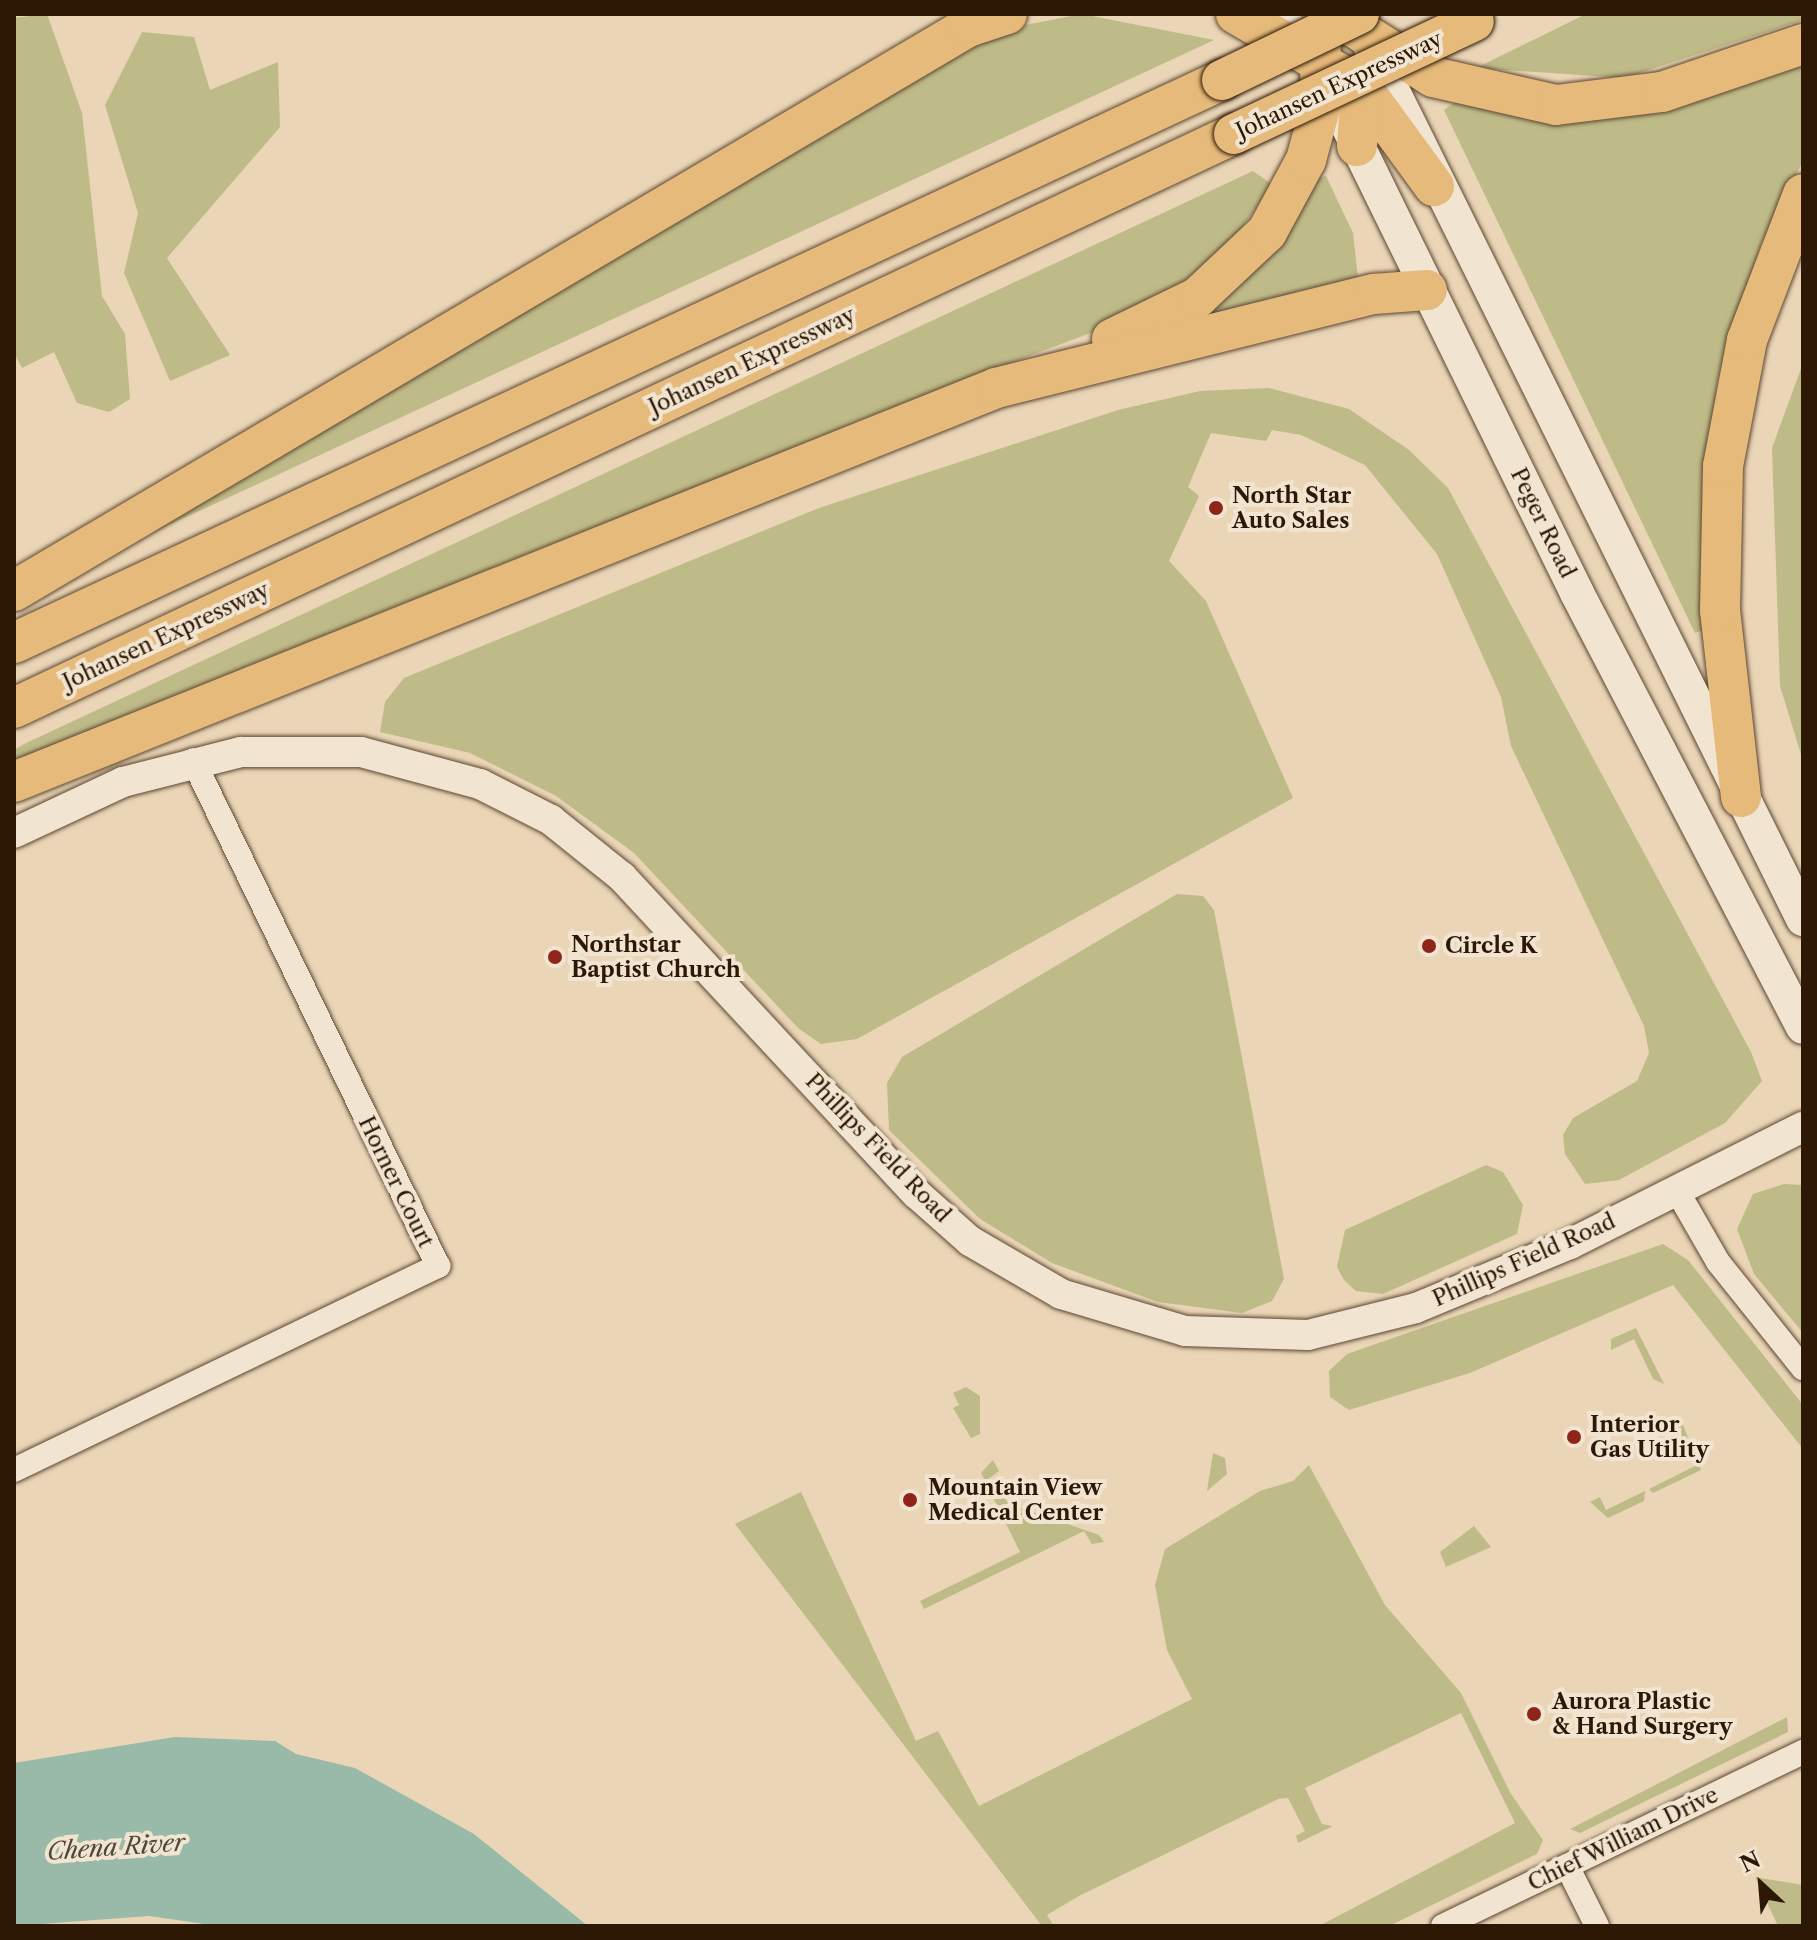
<!DOCTYPE html>
<style>
body{margin:0}
#map{position:relative;width:1817px;height:1940px;overflow:hidden;background:#ead5b6;font-family:"Libre Caslon Text",serif}
div>[style]{position:absolute}
.green>*{inset:0;background:#bfbb88}
.water>*{inset:0;background:#99b9a9}
.roads{filter:drop-shadow(0 0 2px #5c4732) drop-shadow(0 0 2px #5c4732)}
.minor>*{height:24px;margin:-12px;padding:0 12px;transform-origin:12px;border-radius:12px;background:#f1e4d0}
.tertiary>*{height:30px;margin:-15px;padding:0 15px;transform-origin:15px;border-radius:15px;background:#f1e4d0}
.secondary>*{height:34px;margin:-17px;padding:0 17px;transform-origin:17px;border-radius:17px;background:#f1e4d0}
.trunk>*{height:40px;margin:-20px;padding:0 20px;transform-origin:20px;border-radius:20px;background:#e5ba7b}
.bridges{filter:drop-shadow(0 0 2px #2d1806) drop-shadow(0 0 2px #2d1806)}
.trunk-bridge>*{height:40px;margin:-20px;padding:0 20px;transform-origin:20px;border-radius:20px;background:#e5ba7b}
.dots>*{width:22px;height:22px;translate:-50% -50%;box-sizing:border-box;border:4px solid #f1e4d0;border-radius:50%}
span{translate:-50% -50%;white-space:nowrap;text-align:center;line-height:1.15;-webkit-text-stroke:8px #f1e4d0;paint-order:stroke}
.street-label{font-size:22px;color:#2d1806}
.poi-label{font-size:22px;color:#2d1806;font-weight:700}
.left{translate:0 -50%;text-align:left}
.water-label{font-size:24px;color:#4d4837;font-style:italic}
.frame{position:absolute;inset:0;border:16px solid #2d1806;pointer-events:none}
.north{position:absolute;left:1721px;top:1844px;width:80px;height:80px;-webkit-text-stroke:6px #f1e4d0;paint-order:stroke;rotate:334deg;font-size:22px;font-weight:700;line-height:32px;text-align:center;color:#2d1806}
.north::after{content:'';display:block;margin:auto;width:28px;height:36px;background:#2d1806;clip-path:polygon(50% 0,100% 100%,50% 72%,0 100%)}
</style>
<div id="map">
<div class="green">
<i style="clip-path:polygon(47px 14px,82px 113px,102px 296px,125px 334px,130px 399px,109px 412px,77px 403px,54px 352px,22px 368px,14px 353px,14px 18px)"></i>
<i style="clip-path:polygon(1082px 14px,1214px 40px,124px 546px,964px 51px,1025px 25px)"></i>
<i style="clip-path:polygon(1586px 14px,1803px 14px,1803px 20px,1624px 78px,1476px 68px)"></i>
<i style="clip-path:polygon(142px 32px,194px 37px,210px 90px,278px 62px,280px 127px,167px 258px,230px 355px,170px 381px,124px 273px,138px 213px,105px 105px)"></i>
<i style="clip-path:polygon(1803px 58px,1803px 161px,1761px 244px,1718px 378px,1702px 510px,1703px 630px,1695px 633px,1444px 110px,1454px 103px,1526px 117px)"></i>
<i style="clip-path:polygon(1253px 171px,1273px 185px,1220px 257px,1189px 284px,1101px 329px,868px 417px,14px 766px,14px 750px,24px 744px)"></i>
<i style="clip-path:polygon(1326px 176px,1353px 233px,1358px 278px,1210px 317px,1316px 178px)"></i>
<i style="clip-path:polygon(1803px 363px,1803px 761px,1780px 686px,1772px 448px)"></i>
<i style="clip-path:polygon(1269px 388px,1349px 409px,1409px 450px,1448px 488px,1751px 1052px,1762px 1081px,1725px 1123px,1619px 1180px,1585px 1184px,1565px 1154px,1563px 1135px,1573px 1118px,1637px 1081px,1649px 1053px,1644px 1026px,1511px 746px,1501px 697px,1437px 554px,1365px 465px,1301px 435px,1272px 430px,1266px 441px,1211px 433px,1188px 487px,1199px 496px,1169px 561px,1206px 601px,1293px 798px,857px 1039px,821px 1044px,798px 1028px,634px 853px,556px 796px,470px 753px,380px 732px,385px 702px,404px 678px,819px 508px,1118px 410px,1200px 391px)"></i>
<i style="clip-path:polygon(1177px 894px,1203px 896px,1214px 910px,1284px 1279px,1272px 1301px,1242px 1313px,1158px 1302px,1052px 1263px,980px 1219px,889px 1130px,887px 1083px,902px 1057px)"></i>
<i style="clip-path:polygon(1486px 1165px,1503px 1172px,1523px 1205px,1517px 1234px,1383px 1294px,1356px 1291px,1344px 1280px,1337px 1267px,1345px 1230px)"></i>
<i style="clip-path:polygon(1784px 1184px,1803px 1185px,1803px 1333px,1754px 1274px,1737px 1229px,1753px 1194px)"></i>
<i style="clip-path:polygon(1663px 1244px,1688px 1260px,1803px 1405px,1803px 1449px,1673px 1285px,1470px 1373px,1349px 1410px,1330px 1397px,1329px 1371px,1347px 1354px)"></i>
<i style="clip-path:polygon(1636px 1328px,1664px 1384px,1653px 1379px,1634px 1339px,1611px 1350px,1611px 1339px)"></i>
<i style="clip-path:polygon(966px 1387px,980px 1396px,980px 1434px,971px 1438px,953px 1408px,959px 1405px,953px 1393px)"></i>
<i style="clip-path:polygon(1679px 1415px,1701px 1470px,1653px 1493px,1649px 1489px,1695px 1466px,1676px 1426px)"></i>
<i style="clip-path:polygon(1213px 1453px,1225px 1458px,1227px 1474px,1207px 1491px)"></i>
<i style="clip-path:polygon(993px 1460px,999px 1471px,987px 1480px,1010px 1504px,1099px 1535px,1104px 1542px,1092px 1544px,1084px 1531px,924px 1609px,920px 1601px,1020px 1552px,981px 1473px)"></i>
<i style="clip-path:polygon(1309px 1465px,1385px 1605px,1461px 1693px,1511px 1794px,1543px 1840px,1537px 1854px,1389px 1926px,1319px 1926px,1515px 1823px,1461px 1713px,1305px 1788px,1322px 1824px,1333px 1826px,1298px 1843px,1296px 1836px,1305px 1831px,1288px 1798px,1278px 1799px,1079px 1896px,1047px 1915px,1054px 1926px,1042px 1926px,735px 1524px,801px 1492px,916px 1741px,938px 1731px,979px 1806px,1192px 1699px,1167px 1650px,1155px 1585px,1165px 1549px,1260px 1491px,1293px 1481px)"></i>
<i style="clip-path:polygon(1645px 1491px,1644px 1501px,1608px 1518px,1590px 1502px,1600px 1497px,1606px 1510px)"></i>
<i style="clip-path:polygon(1474px 1526px,1491px 1547px,1446px 1567px,1440px 1552px)"></i>
<i style="clip-path:polygon(1787px 1717px,1788px 1732px,1580px 1833px,1570px 1829px)"></i>
<i style="clip-path:polygon(1755px 1877px,1803px 1885px,1803px 1926px,1778px 1926px)"></i>
</div>
<div class="water">
<i style="clip-path:polygon(175px 1737px,275px 1741px,296px 1754px,355px 1768px,474px 1834px,588px 1926px,218px 1926px,149px 1916px,14px 1926px,14px 1763px)"></i>
</div>
<div class="roads">
<div class="minor">
<i style="left:1676px;top:1189px;width:84px;rotate:60.1deg"></i>
<i style="left:1718px;top:1262px;width:136px;rotate:51.3deg"></i>
<i style="left:14px;top:1470px;width:471px;rotate:-25.7deg"></i>
<i style="left:438px;top:1266px;width:562px;rotate:-115.84deg"></i>
<i style="left:1567px;top:1866px;width:67px;rotate:63.4deg"></i>
<i style="left:1443px;top:1926px;width:400px;rotate:-25.8deg"></i>
</div>
<div class="tertiary">
<i style="left:14px;top:833px;width:120px;rotate:-25.1deg"></i>
<i style="left:123px;top:782px;width:122px;rotate:-14.3deg"></i>
<i style="left:241px;top:752px;width:120px"></i>
<i style="left:361px;top:752px;width:123px;rotate:15.1deg"></i>
<i style="left:480px;top:784px;width:80px;rotate:26.9deg"></i>
<i style="left:551px;top:820px;width:91px;rotate:38.8deg"></i>
<i style="left:622px;top:877px;width:433px;rotate:47.1deg"></i>
<i style="left:917px;top:1194px;width:71px;rotate:41.6deg"></i>
<i style="left:970px;top:1241px;width:105px;rotate:30.2deg"></i>
<i style="left:1061px;top:1294px;width:129px;rotate:16.6deg"></i>
<i style="left:1185px;top:1331px;width:123px;rotate:1.9deg"></i>
<i style="left:1308px;top:1335px;width:111px;rotate:-14deg"></i>
<i style="left:1416px;top:1308px;width:167px;rotate:-22.6deg"></i>
<i style="left:1570px;top:1244px;width:261px;rotate:-26.7deg"></i>
</div>
<div class="secondary">
<i style="left:1293px;top:14px;width:56px;rotate:63.4deg"></i>
<i style="left:1368px;top:41px;width:980px;rotate:63.64deg"></i>
<i style="left:1346px;top:122px;width:525px;rotate:63.87deg"></i>
<i style="left:1577px;top:593px;width:489px;rotate:62.5deg"></i>
</div>
<div class="trunk">
<i style="left:1236px;top:14px;width:144px;rotate:29.9deg"></i>
<i style="left:1361px;top:86px;width:124px;rotate:53.9deg"></i>
<i style="left:1333px;top:14px;width:118px;rotate:32.2deg"></i>
<i style="left:1433px;top:77px;width:126px;rotate:12.8deg"></i>
<i style="left:1556px;top:105px;width:107px;rotate:-7deg"></i>
<i style="left:1662px;top:92px;width:149px;rotate:-18.8deg"></i>
<i style="left:1357px;top:146px;width:70px;rotate:-85.9deg"></i>
<i style="left:1112px;top:339px;width:96px;rotate:-26deg"></i>
<i style="left:1198px;top:297px;width:95px;rotate:-43.3deg"></i>
<i style="left:1267px;top:232px;width:82px;rotate:-61.6deg"></i>
<i style="left:1306px;top:160px;width:54px;rotate:-74.9deg"></i>
<i style="left:1320px;top:108px;width:94px;rotate:-89.4deg"></i>
<i style="left:14px;top:591px;width:1108px;rotate:-30.59deg"></i>
<i style="left:968px;top:27px;width:41px;rotate:-18.4deg"></i>
<i style="left:14px;top:643px;width:1333px;rotate:-24.99deg"></i>
<i style="left:14px;top:708px;width:1348px;rotate:-25.2deg"></i>
<i style="left:14px;top:782px;width:1058px;rotate:-21.86deg"></i>
<i style="left:996px;top:388px;width:390px;rotate:-14deg"></i>
<i style="left:1374px;top:294px;width:53px;rotate:-4.3deg"></i>
<i style="left:1741px;top:797px;width:188px;rotate:-96.4deg"></i>
<i style="left:1720px;top:610px;width:144px;rotate:-88.8deg"></i>
<i style="left:1723px;top:466px;width:128px;rotate:-79.2deg"></i>
<i style="left:1747px;top:340px;width:156px;rotate:-69deg"></i>
</div>
</div>
<div class="bridges">
<div class="trunk-bridge">
<i style="left:1222px;top:80px;width:152px;rotate:-25.7deg"></i>
<i style="left:1234px;top:134px;width:265px;rotate:-25.2deg"></i>
</div>
</div>
<div class="dots">
<i style="left:1216px;top:508px;background:#8f2418"></i>
<i style="left:1429px;top:946px;background:#8f2418"></i>
<i style="left:555px;top:957px;background:#8f2418"></i>
<i style="left:1574px;top:1437px;background:#8f2418"></i>
<i style="left:910px;top:1500px;background:#8f2418"></i>
<i style="left:1534px;top:1714px;background:#8f2418"></i>
</div>
<div class="street-label">
<span style="left:1339px;top:85px;rotate:-25deg">Johansen Expressway</span>
<span style="left:752px;top:361px;rotate:-25deg">Johansen Expressway</span>
<span style="left:1543px;top:523px;rotate:64deg">Peger Road</span>
<span style="left:166px;top:636px;rotate:-25deg">Johansen Expressway</span>
<span style="left:878px;top:1148px;rotate:46deg">Phillips Field Road</span>
<span style="left:396px;top:1182px;rotate:64deg">Horner Court</span>
<span style="left:1524px;top:1260px;rotate:-24deg">Phillips Field Road</span>
<span style="left:1623px;top:1839px;rotate:-26deg">Chief William Drive</span>
</div>
<div class="poi-label">
<span class="left" style="left:1232px;top:508px">North Star<br>Auto Sales</span>
<span class="left" style="left:571px;top:957px">Northstar<br>Baptist Church</span>
<span class="left" style="left:1445px;top:946px">Circle K</span>
<span class="left" style="left:1590px;top:1437px">Interior<br>Gas Utility</span>
<span class="left" style="left:928px;top:1500px">Mountain View<br>Medical Center</span>
<span class="left" style="left:1552px;top:1714px">Aurora Plastic<br>&amp; Hand Surgery</span>
</div>
<div class="water-label">
<span style="left:116px;top:1847px;rotate:-4deg">Chena River</span>
</div>
<div class="frame"></div>
<div class="north">N</div>
</div>
